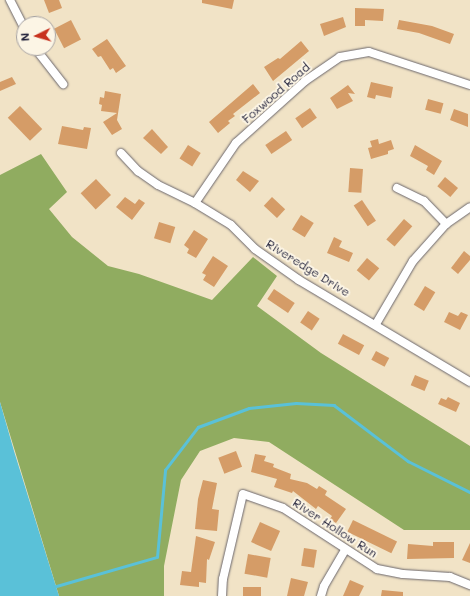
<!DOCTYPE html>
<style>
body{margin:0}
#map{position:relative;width:470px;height:596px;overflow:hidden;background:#f1e3c6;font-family:Mali,sans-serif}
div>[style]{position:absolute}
.forest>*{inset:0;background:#90ac60}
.water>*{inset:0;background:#5ac1d8}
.stream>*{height:2.5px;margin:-1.25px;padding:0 1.25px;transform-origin:1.25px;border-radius:1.25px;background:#5ac1d8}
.building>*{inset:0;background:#d59c67;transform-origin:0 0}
.roads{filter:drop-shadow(0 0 1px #6a666c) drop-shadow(0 0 1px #6a666c)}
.street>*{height:8px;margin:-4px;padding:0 4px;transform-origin:4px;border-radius:4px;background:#fff}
span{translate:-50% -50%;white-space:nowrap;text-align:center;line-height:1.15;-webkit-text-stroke:4px #fcf5e5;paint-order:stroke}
.street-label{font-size:12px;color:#22223b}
.north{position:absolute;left:16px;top:16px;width:40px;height:40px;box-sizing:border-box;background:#fcf5e5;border:1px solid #a5a1a1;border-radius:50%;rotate:265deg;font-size:11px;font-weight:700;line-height:16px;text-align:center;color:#22223b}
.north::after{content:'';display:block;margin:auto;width:14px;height:18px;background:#c8321e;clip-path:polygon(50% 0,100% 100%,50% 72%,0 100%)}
</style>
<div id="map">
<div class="forest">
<i style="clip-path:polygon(41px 154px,67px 192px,49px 209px,72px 237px,108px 266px,139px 274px,212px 300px,253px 257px,277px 276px,257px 306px,321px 353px,470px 446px,470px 530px,404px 530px,269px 442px,234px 438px,200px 451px,181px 480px,164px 566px,164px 596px,59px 596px,0 402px,0 175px)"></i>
</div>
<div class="water">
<i style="clip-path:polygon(0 402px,14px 451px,59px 596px,0 596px)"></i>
</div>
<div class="stream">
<i style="left:53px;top:587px;width:108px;rotate:-16.1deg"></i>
<i style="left:157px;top:557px;width:87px;rotate:-84.7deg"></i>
<i style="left:165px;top:470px;width:54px;rotate:-52.5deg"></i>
<i style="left:198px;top:427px;width:54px;rotate:-20.4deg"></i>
<i style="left:249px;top:408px;width:47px;rotate:-6.1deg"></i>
<i style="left:296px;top:403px;width:38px;rotate:3deg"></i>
<i style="left:334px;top:405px;width:93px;rotate:37.1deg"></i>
<i style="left:408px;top:461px;width:69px;rotate:26.6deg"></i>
</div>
<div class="building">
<i style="clip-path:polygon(44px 0,59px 0,62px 8px,49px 13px)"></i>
<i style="clip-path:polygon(202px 0,234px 0,232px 9px,202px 3px)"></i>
<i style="clip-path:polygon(355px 8px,384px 9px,383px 21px,365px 20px,365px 26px,355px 26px)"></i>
<i style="clip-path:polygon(343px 17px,346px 27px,324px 36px,320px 24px)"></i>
<i style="left:71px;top:20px;width:22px;height:19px;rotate:63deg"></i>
<i style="clip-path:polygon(399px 20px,432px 26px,454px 34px,450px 44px,419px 33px,397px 29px)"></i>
<i style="clip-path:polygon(107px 39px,126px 66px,116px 73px,113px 68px,110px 70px,101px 56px,98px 57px,92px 49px)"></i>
<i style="clip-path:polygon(301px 41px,309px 51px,273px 81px,264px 67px,278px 58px,280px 59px)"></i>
<i style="clip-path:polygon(12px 77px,16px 84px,0 91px,0 82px)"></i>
<i style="clip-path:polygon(371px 82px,393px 87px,391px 98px,376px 95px,375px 99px,367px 97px)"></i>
<i style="clip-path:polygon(253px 84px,260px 93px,233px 114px,235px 116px,228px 121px,230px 123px,218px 133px,209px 122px)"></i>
<i style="clip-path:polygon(348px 85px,355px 94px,348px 93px,353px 101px,337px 109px,330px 98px)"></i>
<i style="clip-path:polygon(105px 91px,121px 94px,117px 120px,122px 129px,112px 135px,103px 122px,117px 113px,101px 111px,102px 105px,99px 104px,100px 97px,104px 98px)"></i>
<i style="left:428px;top:99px;width:16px;height:11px;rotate:15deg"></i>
<i style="left:20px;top:106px;width:32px;height:17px;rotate:46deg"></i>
<i style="left:310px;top:108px;width:12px;height:18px;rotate:55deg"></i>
<i style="clip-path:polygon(454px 109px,468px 114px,468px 127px,450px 120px)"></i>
<i style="clip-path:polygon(62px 126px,83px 130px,84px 127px,91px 128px,87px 149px,58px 144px)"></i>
<i style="clip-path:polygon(152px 129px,168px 147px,161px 154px,143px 138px)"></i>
<i style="left:286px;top:131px;width:11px;height:25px;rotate:56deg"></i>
<i style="clip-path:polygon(378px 139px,379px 144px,391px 140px,394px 149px,388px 151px,388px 154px,371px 159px,368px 148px,372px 147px,370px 141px)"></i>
<i style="left:188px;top:145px;width:15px;height:16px;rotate:32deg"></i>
<i style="clip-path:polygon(415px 145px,442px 161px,434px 175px,426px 170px,428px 166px,410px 156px)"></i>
<i style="left:350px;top:168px;width:13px;height:24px;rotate:4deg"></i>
<i style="clip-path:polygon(243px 171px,259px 181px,250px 192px,236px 180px)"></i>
<i style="left:445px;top:177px;width:17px;height:12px;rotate:40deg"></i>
<i style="left:96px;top:179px;width:22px;height:21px;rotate:47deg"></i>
<i style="clip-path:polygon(125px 197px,135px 204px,139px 199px,145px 203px,132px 220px,116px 207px)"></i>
<i style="left:272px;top:197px;width:18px;height:12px;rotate:43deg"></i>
<i style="left:362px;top:200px;width:25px;height:10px;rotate:56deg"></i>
<i style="left:301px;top:215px;width:15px;height:17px;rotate:32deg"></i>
<i style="left:404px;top:219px;width:11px;height:27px;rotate:41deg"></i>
<i style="left:159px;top:222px;width:17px;height:17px;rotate:17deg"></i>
<i style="clip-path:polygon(194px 230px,208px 239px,196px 258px,187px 253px,189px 249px,184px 245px)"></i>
<i style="clip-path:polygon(334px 237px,342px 241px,339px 247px,353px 253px,349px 262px,327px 253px)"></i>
<i style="clip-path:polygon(464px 251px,470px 256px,470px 260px,458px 274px,451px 268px)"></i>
<i style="clip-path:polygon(213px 256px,228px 266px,214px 287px,203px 280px,206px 275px,202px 273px)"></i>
<i style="left:367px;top:258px;width:16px;height:16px;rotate:40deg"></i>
<i style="left:425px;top:286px;width:12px;height:22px;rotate:31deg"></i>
<i style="left:274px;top:289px;width:25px;height:12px;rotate:34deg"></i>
<i style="left:308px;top:311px;width:14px;height:14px;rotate:34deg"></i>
<i style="clip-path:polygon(449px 312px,458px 316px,461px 312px,468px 315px,460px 330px,444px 322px)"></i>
<i style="left:343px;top:334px;width:24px;height:11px;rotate:28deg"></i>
<i style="left:376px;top:351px;width:15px;height:10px;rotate:28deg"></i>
<i style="left:415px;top:375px;width:15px;height:11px;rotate:23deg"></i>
<i style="clip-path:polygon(448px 397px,460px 403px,456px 412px,438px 404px,441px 398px,446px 400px)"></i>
<i style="left:236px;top:451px;width:17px;height:19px;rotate:69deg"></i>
<i style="clip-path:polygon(255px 454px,266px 456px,264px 461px,274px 464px,273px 467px,291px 474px,290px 479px,307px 483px,317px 489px,319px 486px,327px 491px,325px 495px,346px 509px,336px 523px,330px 519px,332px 516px,318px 506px,316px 509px,293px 491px,292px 493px,274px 487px,277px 479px,251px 472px)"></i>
<i style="clip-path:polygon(203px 480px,217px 483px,212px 509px,219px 510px,217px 531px,195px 529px,198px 499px)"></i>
<i style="left:353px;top:520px;width:49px;height:13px;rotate:26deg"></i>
<i style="left:260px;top:522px;width:22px;height:22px;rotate:24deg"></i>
<i style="clip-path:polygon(196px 536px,215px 542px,209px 560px,207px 559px,206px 583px,199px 582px,199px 587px,180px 585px,182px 571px,191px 572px)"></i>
<i style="clip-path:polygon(433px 542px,454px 542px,454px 558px,407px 559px,408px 544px,433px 546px)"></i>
<i style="clip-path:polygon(470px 543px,470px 563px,462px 560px)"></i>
<i style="left:304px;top:548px;width:13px;height:18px;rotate:9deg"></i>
<i style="left:248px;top:554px;width:23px;height:20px;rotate:10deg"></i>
<i style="clip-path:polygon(291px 578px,308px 582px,304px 596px,287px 596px)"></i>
<i style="clip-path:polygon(350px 580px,364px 586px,359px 596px,343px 596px)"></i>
<i style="left:243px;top:587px;width:18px;height:9px"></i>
<i style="clip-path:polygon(382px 590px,403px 592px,403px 596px,381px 596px)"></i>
</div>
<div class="roads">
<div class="street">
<i style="left:10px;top:0;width:31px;rotate:63deg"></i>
<i style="left:35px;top:48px;width:46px;rotate:52.1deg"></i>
<i style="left:121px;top:153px;width:25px;rotate:47deg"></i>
<i style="left:138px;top:171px;width:24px;rotate:35deg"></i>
<i style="left:158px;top:185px;width:41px;rotate:25.9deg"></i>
<i style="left:195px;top:203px;width:42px;rotate:31.4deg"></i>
<i style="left:231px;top:225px;width:34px;rotate:45deg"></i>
<i style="left:255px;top:249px;width:54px;rotate:35.2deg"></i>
<i style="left:299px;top:280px;width:199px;rotate:30.8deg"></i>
<i style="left:397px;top:188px;width:30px;rotate:26deg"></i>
<i style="left:424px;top:201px;width:32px;rotate:46deg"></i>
<i style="left:195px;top:203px;width:73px;rotate:-55.7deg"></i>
<i style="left:236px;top:143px;width:93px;rotate:-41.9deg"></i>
<i style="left:305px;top:81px;width:42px;rotate:-34.4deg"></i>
<i style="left:340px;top:57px;width:29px;rotate:-10deg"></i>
<i style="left:369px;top:52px;width:106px;rotate:18.1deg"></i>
<i style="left:376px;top:324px;width:73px;rotate:-59.6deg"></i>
<i style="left:413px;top:261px;width:50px;rotate:-48.3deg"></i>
<i style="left:446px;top:224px;width:29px;rotate:-35deg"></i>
<i style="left:222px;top:596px;width:17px;rotate:-87deg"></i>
<i style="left:223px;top:579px;width:87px;rotate:-76.8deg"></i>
<i style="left:243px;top:494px;width:42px;rotate:19.3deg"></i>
<i style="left:283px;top:508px;width:112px;rotate:33deg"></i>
<i style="left:377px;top:569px;width:26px;rotate:11deg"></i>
<i style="left:403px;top:574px;width:47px;rotate:3.7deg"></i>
<i style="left:450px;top:577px;width:22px;rotate:22deg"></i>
<i style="left:321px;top:596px;width:10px;rotate:-73deg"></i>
<i style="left:324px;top:586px;width:42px;rotate:-59.7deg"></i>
</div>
</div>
<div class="street-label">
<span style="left:276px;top:93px;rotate:-41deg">Foxwood Road</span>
<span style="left:308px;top:268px;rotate:32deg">Riveredge Drive</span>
<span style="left:335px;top:528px;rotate:33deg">River Hollow Run</span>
</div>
<div class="north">N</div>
</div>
